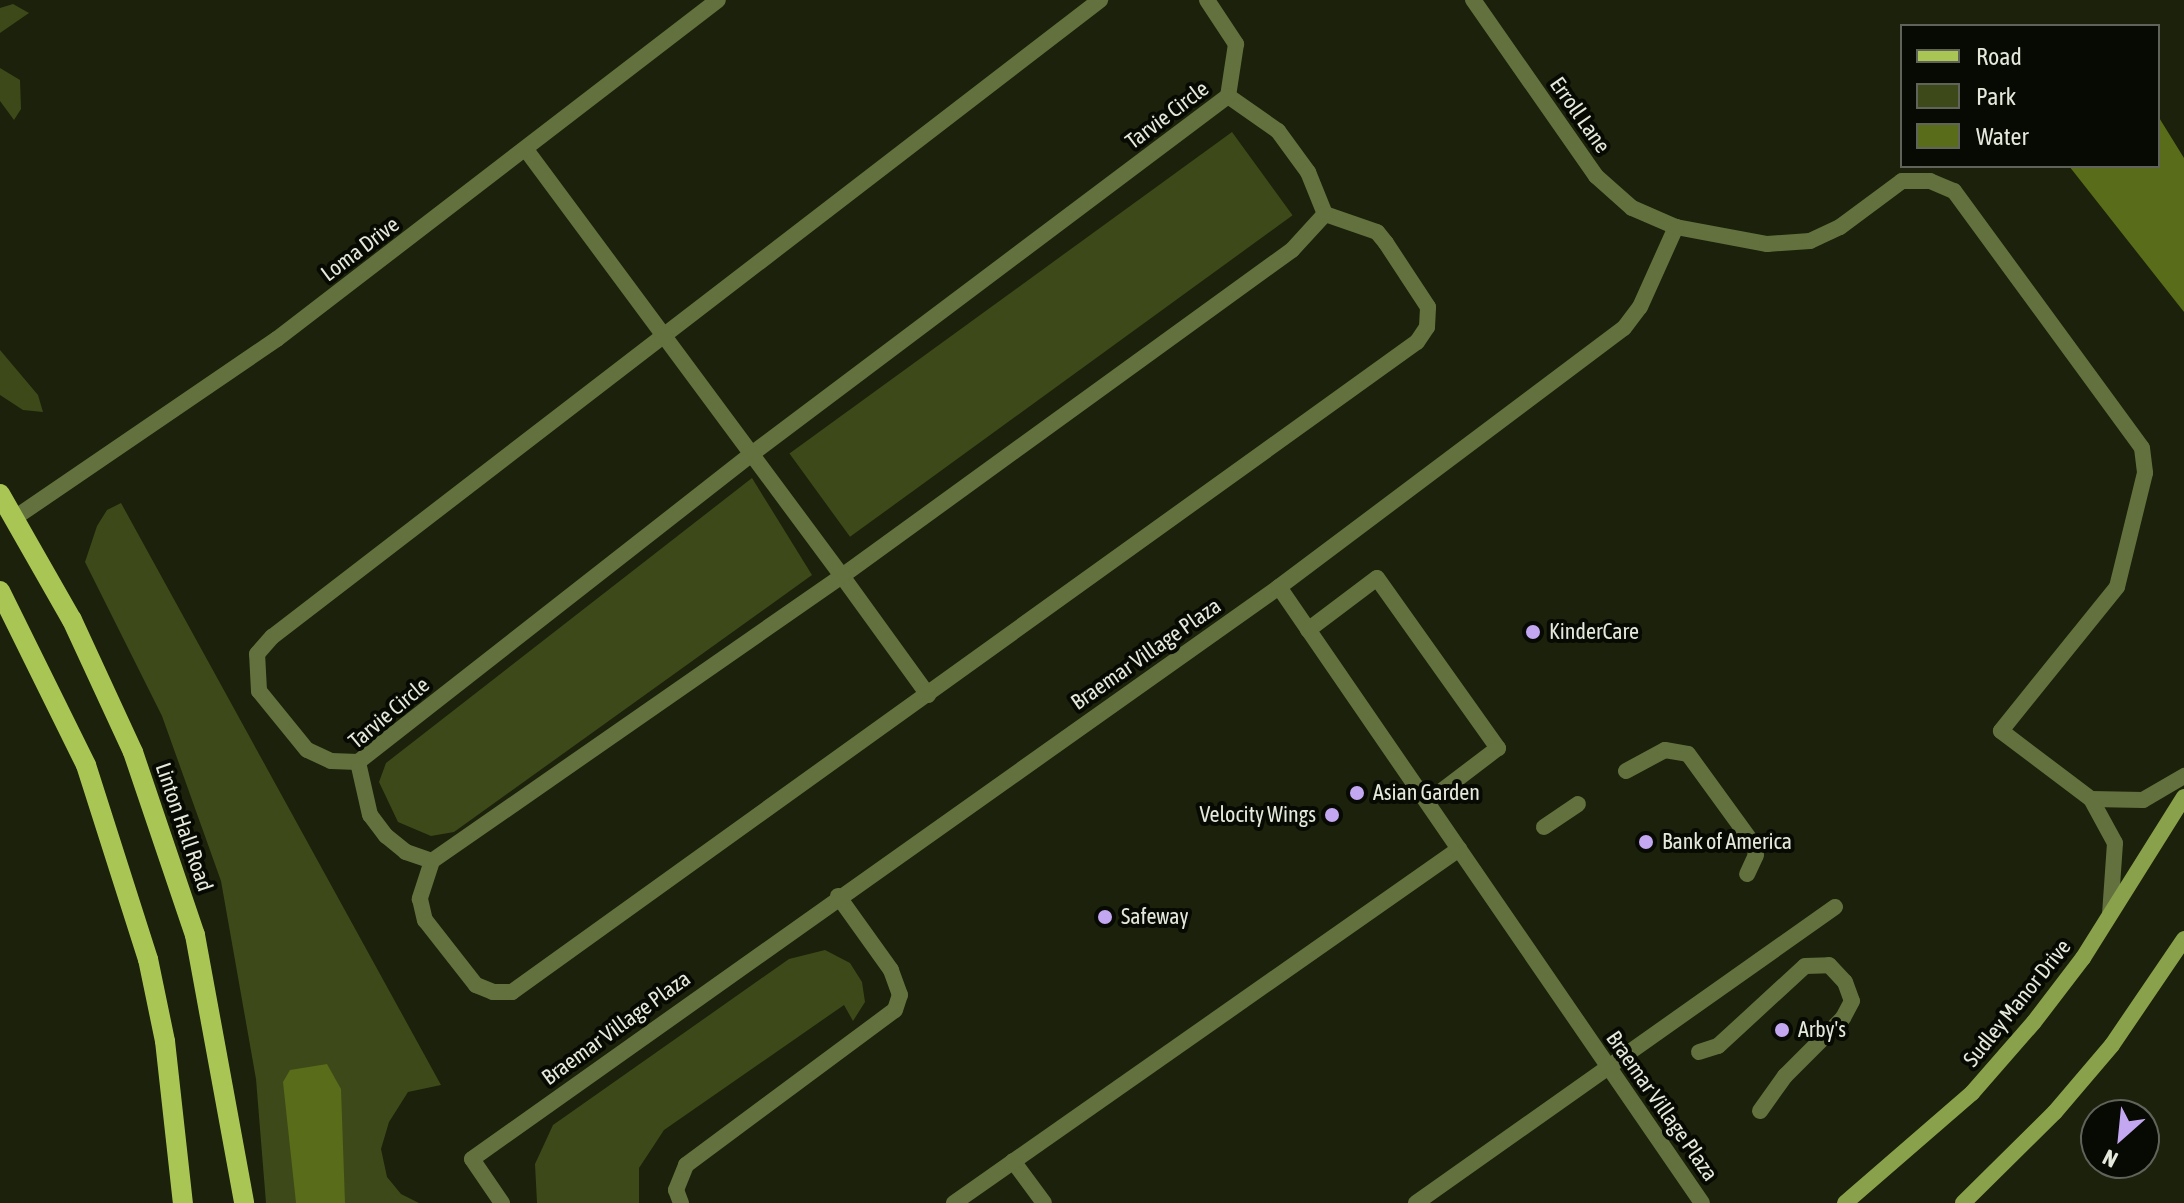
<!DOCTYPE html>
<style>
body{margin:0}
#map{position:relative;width:2184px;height:1203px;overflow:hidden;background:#1b210a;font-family:"Asap Condensed",sans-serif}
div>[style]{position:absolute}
.green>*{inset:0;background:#3d4919;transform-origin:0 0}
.water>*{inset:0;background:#596c19}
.lane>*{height:16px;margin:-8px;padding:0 8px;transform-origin:8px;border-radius:8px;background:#63713e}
.street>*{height:16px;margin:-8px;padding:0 8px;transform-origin:8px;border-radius:8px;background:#63713e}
.secondary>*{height:16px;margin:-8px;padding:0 8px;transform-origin:8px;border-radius:8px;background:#8aa14c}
.primary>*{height:20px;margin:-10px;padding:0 10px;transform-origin:10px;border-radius:10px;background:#a9c655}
.dots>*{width:22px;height:22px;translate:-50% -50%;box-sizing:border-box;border:4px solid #070903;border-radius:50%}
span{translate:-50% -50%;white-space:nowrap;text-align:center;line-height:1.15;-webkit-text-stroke:8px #070903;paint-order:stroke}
.street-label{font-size:22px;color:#e5e9db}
.poi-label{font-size:22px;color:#e5e9db}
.left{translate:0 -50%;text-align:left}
.right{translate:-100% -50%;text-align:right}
.legend{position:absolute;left:1900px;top:24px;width:260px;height:144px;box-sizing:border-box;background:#070903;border:2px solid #606359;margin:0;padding:10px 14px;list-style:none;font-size:24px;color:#e5e9db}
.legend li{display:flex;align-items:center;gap:16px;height:40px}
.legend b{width:40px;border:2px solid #606359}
.north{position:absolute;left:2080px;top:1099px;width:80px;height:80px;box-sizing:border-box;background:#070903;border:2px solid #606359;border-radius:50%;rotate:207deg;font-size:22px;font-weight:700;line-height:32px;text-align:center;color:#e5e9db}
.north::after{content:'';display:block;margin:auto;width:28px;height:36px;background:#c4a7f1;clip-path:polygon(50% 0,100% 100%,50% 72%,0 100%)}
</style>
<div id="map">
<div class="green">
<i style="clip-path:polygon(13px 4px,29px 13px,0 33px,0 8px)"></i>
<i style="clip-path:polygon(0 68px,20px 80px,21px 109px,14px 120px,0 101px)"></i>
<i style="left:1232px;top:132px;width:103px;height:547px;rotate:54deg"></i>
<i style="clip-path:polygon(0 350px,38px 395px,43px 412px,23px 410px,0 395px)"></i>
<i style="clip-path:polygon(752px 478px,812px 575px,454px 832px,431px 836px,398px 822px,379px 782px,386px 763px)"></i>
<i style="clip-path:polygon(121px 503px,441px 1085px,408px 1092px,389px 1122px,381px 1149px,387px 1177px,401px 1194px,419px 1203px,266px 1203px,256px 1079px,221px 881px,162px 716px,85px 562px,97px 526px,107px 510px)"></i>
<i style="clip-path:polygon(825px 950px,850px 963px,862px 982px,865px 1002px,853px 1021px,844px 1005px,664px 1130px,639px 1168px,639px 1203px,537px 1203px,535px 1164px,553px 1125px,789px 959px)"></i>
</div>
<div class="water">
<i style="clip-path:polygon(2158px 116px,2184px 158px,2184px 312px,2069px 166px,2158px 166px)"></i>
<i style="clip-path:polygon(327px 1064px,341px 1089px,345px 1203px,296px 1203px,283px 1082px,290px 1070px)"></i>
</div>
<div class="lane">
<i style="left:1207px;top:0;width:53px;rotate:56.6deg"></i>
<i style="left:1236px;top:44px;width:53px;rotate:98.7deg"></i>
<i style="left:1676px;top:227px;width:93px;rotate:10.6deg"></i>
<i style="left:1767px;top:244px;width:43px;rotate:-4deg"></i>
<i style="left:1810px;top:241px;width:33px;rotate:-25deg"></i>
<i style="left:1840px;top:227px;width:77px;rotate:-36.6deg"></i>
<i style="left:1902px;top:181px;width:28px"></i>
<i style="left:1930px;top:181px;width:26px;rotate:23deg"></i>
<i style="left:1954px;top:191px;width:318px;rotate:53.8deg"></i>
<i style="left:2142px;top:448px;width:25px;rotate:83deg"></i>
<i style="left:2145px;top:473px;width:117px;rotate:103.8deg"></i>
<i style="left:2117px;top:587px;width:185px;rotate:128.9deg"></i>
<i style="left:2001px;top:731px;width:113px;rotate:37.1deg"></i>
<i style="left:2091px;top:799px;width:52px;rotate:1.1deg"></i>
<i style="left:2143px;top:800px;width:48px;rotate:-30.3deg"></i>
<i style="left:842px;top:576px;width:147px;rotate:54.1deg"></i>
<i style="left:1308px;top:630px;width:86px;rotate:-37deg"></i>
<i style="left:1377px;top:578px;width:209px;rotate:54.6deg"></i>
<i style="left:1498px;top:748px;width:89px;rotate:142.7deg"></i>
<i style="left:358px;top:762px;width:27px;rotate:-178deg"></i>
<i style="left:331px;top:761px;width:26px;rotate:-155deg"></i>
<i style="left:307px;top:750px;width:76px;rotate:-129.1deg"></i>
<i style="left:259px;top:691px;width:37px;rotate:-93deg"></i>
<i style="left:257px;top:654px;width:23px;rotate:-49deg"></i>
<i style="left:272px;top:637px;width:1045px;rotate:-37.57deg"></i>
<i style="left:1626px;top:771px;width:44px;rotate:-28.3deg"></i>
<i style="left:1665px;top:750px;width:23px;rotate:10deg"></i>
<i style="left:1688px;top:754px;width:112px;rotate:54deg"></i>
<i style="left:1754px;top:845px;width:10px;rotate:79deg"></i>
<i style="left:1756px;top:855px;width:21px;rotate:115deg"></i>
<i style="left:2091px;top:799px;width:50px;rotate:61.4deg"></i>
<i style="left:2115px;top:843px;width:71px;rotate:94deg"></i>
<i style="left:1544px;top:827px;width:41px;rotate:-34.1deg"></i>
<i style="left:432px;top:861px;width:40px;rotate:108deg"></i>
<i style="left:420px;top:899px;width:22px;rotate:77deg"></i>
<i style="left:425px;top:920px;width:83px;rotate:51.9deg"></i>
<i style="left:476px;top:985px;width:18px;rotate:22deg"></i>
<i style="left:493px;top:992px;width:19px"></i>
<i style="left:512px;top:992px;width:1114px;rotate:-35.69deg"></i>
<i style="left:1417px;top:342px;width:18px;rotate:-56deg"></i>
<i style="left:1427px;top:327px;width:20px;rotate:-87deg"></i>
<i style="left:1428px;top:307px;width:77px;rotate:-123.3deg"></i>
<i style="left:1386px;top:243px;width:14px;rotate:-129deg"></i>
<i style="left:1377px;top:232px;width:55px;rotate:-160.9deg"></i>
<i style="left:1699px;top:1052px;width:20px;rotate:-18deg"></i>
<i style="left:1718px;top:1046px;width:118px;rotate:-42.6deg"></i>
<i style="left:1805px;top:966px;width:24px;rotate:-2deg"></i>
<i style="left:1829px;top:965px;width:23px;rotate:47deg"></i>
<i style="left:1845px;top:982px;width:20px;rotate:70deg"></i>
<i style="left:1852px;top:1001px;width:19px;rotate:118deg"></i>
<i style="left:1843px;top:1018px;width:82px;rotate:135deg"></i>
<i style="left:1785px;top:1076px;width:43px;rotate:125.5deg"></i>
<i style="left:1013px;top:1161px;width:52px;rotate:53.6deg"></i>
<i style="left:681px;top:1203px;width:14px;rotate:-111deg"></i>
<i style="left:676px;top:1190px;width:27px;rotate:-68deg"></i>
<i style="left:686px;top:1165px;width:260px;rotate:-36.6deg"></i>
<i style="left:895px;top:1010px;width:16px;rotate:-72deg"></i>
<i style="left:900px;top:995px;width:27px;rotate:-110deg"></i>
<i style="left:891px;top:970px;width:91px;rotate:-125.6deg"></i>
<i style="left:954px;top:1203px;width:617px;rotate:-35.03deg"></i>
<i style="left:1416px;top:1203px;width:513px;rotate:-35.24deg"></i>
</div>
<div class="street">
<i style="left:1228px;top:96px;width:61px;rotate:35deg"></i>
<i style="left:1278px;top:131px;width:51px;rotate:53.8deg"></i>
<i style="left:1308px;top:172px;width:45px;rotate:68deg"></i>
<i style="left:1325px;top:214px;width:49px;rotate:132.5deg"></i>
<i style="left:1292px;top:250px;width:556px;rotate:144.08deg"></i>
<i style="left:842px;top:576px;width:499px;rotate:145.2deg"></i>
<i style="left:432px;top:861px;width:28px;rotate:-161deg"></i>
<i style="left:406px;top:852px;width:26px;rotate:-141deg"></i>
<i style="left:386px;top:836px;width:26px;rotate:-127deg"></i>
<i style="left:370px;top:815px;width:54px;rotate:-102.8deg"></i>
<i style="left:358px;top:762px;width:502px;rotate:-38.04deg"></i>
<i style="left:753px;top:453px;width:594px;rotate:-36.93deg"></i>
<i style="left:527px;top:151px;width:529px;rotate:53.46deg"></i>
<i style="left:16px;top:517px;width:316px;rotate:-34.3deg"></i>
<i style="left:277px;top:339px;width:556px;rotate:-37.55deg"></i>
<i style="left:1279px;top:587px;width:747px;rotate:55.52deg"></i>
<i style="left:502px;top:1203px;width:53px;rotate:-124.3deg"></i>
<i style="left:472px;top:1159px;width:989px;rotate:-35.33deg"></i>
<i style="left:1279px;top:587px;width:431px;rotate:-36.9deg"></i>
<i style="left:1624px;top:328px;width:26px;rotate:-53deg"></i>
<i style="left:1640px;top:307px;width:88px;rotate:-65.8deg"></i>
<i style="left:1676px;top:227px;width:48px;rotate:-156.6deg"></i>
<i style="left:1632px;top:208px;width:48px;rotate:-138.4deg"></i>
<i style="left:1596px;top:176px;width:215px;rotate:-124.9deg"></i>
</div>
<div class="secondary">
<i style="left:1845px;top:1203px;width:168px;rotate:-40.9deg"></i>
<i style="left:1972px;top:1093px;width:94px;rotate:-48.9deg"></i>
<i style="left:2034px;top:1022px;width:81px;rotate:-52.6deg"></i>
<i style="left:2083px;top:958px;width:190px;rotate:-57.9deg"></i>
<i style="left:1963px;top:1203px;width:129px;rotate:-44.7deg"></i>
<i style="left:2055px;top:1112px;width:88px;rotate:-49.6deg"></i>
<i style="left:2112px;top:1045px;width:128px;rotate:-55.8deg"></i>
</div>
<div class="primary">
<i style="left:0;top:494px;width:145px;rotate:60.3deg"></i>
<i style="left:72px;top:620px;width:145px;rotate:65.2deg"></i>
<i style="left:133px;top:752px;width:193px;rotate:71.3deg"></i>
<i style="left:195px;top:935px;width:272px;rotate:79.6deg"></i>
<i style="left:0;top:591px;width:194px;rotate:63.7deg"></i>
<i style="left:86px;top:765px;width:204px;rotate:72.3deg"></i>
<i style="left:148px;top:959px;width:84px;rotate:78.3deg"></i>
<i style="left:165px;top:1041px;width:163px;rotate:83.7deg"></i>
</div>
<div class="dots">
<i style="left:1533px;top:632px;background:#c4a7f1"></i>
<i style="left:1357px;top:793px;background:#c4a7f1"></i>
<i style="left:1332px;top:815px;background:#c4a7f1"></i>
<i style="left:1646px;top:842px;background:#c4a7f1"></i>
<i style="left:1105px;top:917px;background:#c4a7f1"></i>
<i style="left:1782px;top:1030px;background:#c4a7f1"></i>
</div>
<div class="street-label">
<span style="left:1167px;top:115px;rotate:-37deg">Tarvie Circle</span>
<span style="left:1580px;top:115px;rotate:55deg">Erroll Lane</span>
<span style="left:360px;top:249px;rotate:-37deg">Loma Drive</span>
<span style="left:1146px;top:654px;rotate:-35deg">Braemar Village Plaza</span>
<span style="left:389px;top:713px;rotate:-40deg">Tarvie Circle</span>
<span style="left:184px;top:827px;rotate:71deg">Linton Hall Road</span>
<span style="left:2017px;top:1003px;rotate:-51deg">Sudley Manor Drive</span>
<span style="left:616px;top:1028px;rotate:-36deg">Braemar Village Plaza</span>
<span style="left:1662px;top:1106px;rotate:55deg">Braemar Village Plaza</span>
</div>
<div class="poi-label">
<span class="left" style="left:1549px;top:632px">KinderCare</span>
<span class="left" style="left:1373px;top:793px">Asian Garden</span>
<span class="right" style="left:1316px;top:815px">Velocity Wings</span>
<span class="left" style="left:1662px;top:842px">Bank of America</span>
<span class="left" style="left:1121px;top:917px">Safeway</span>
<span class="left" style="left:1798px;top:1030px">Arby's</span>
</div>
<ul class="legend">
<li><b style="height:10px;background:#a9c655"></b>Road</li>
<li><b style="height:22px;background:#3d4919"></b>Park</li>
<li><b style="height:22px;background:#596c19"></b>Water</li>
</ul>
<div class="north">N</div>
</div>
